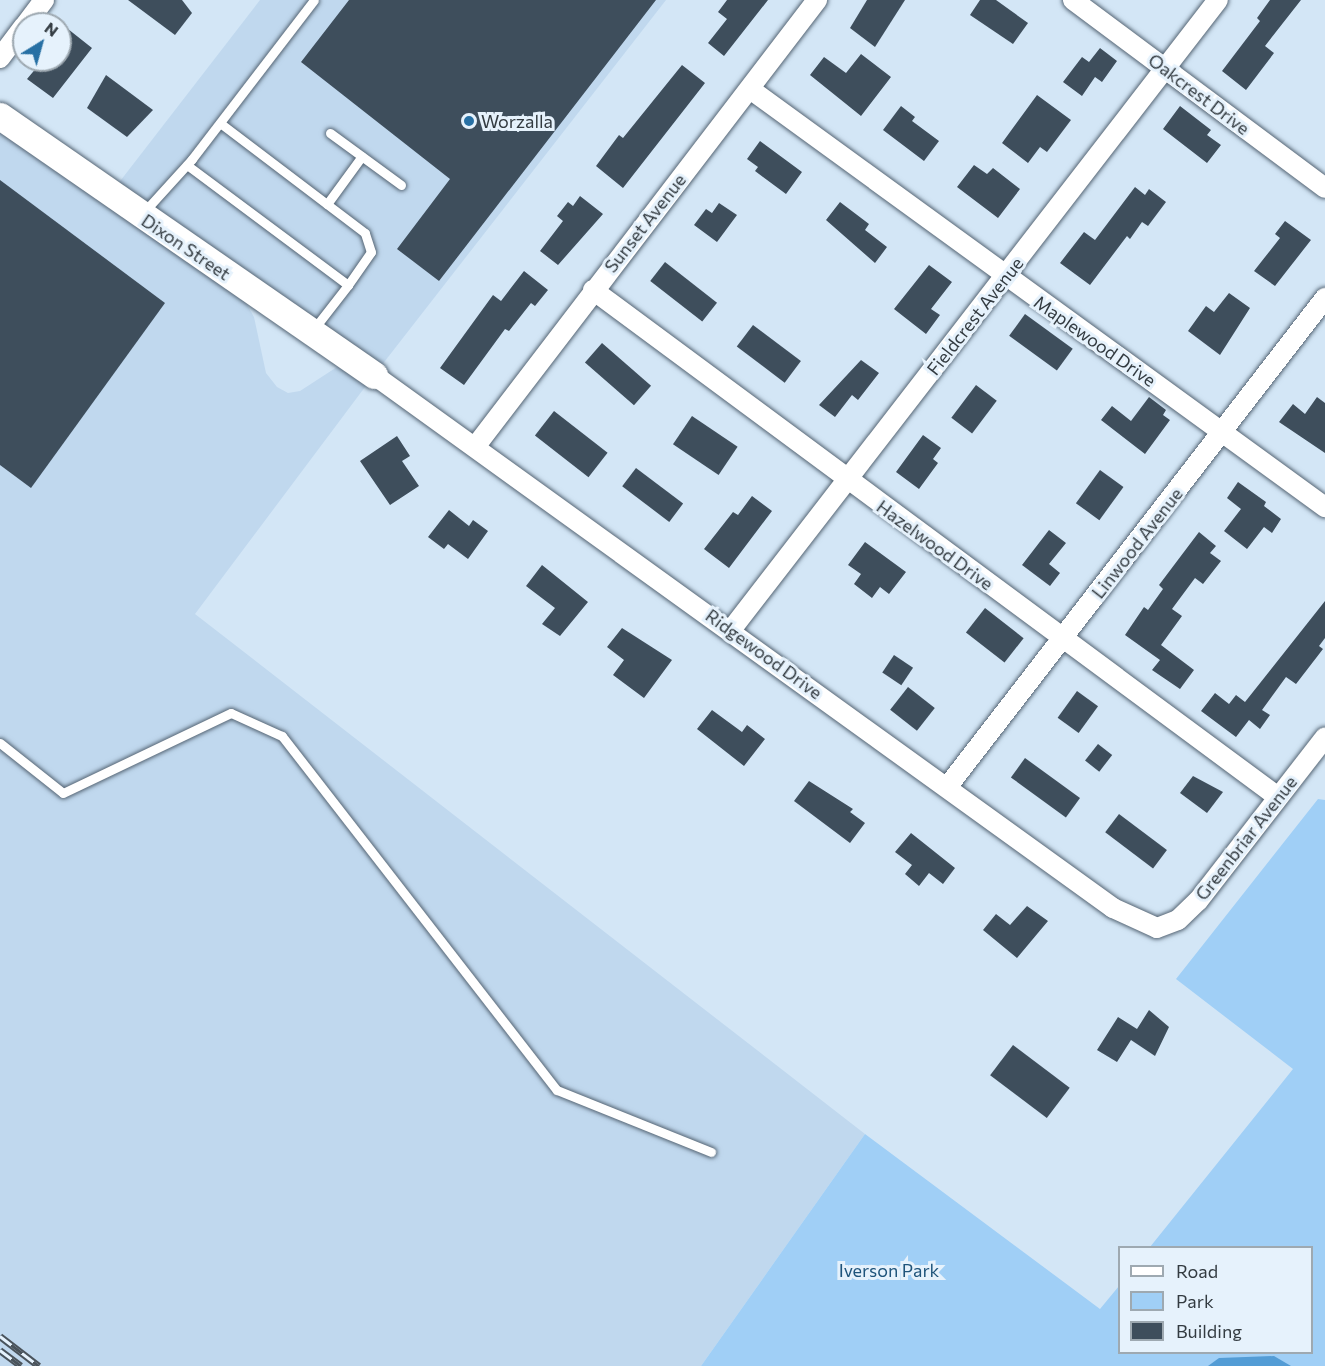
<!DOCTYPE html>
<style>
body{margin:0}
#map{position:relative;width:1325px;height:1366px;overflow:hidden;background:#d3e6f6;font-family:Commissioner,sans-serif}
div>[style]{position:absolute}
.built>*{inset:0;background:#c0d8ee}
.green>*{inset:0;background:#a0cff6}
.water>*{inset:0;background:#539cd5}
.building>*{inset:0;background:#3e4e5c;transform-origin:0 0}
.roads{filter:drop-shadow(0 0 2px #556574) drop-shadow(0 0 2px #556574)}
.lane>*{height:9px;margin:-4.5px;padding:0 4.5px;transform-origin:4.5px;border-radius:4.5px;background:#fff}
.street>*{height:20px;margin:-10px;padding:0 10px;transform-origin:10px;border-radius:10px;background:#fff}
.secondary>*{height:27px;margin:-13.5px;padding:0 13.5px;transform-origin:13.5px;border-radius:13.5px;background:#fff}
.rail>*{height:7px;margin-top:-3.5px;transform-origin:0;background:repeating-linear-gradient(90deg,#e6f2fc 0 14px,#4a535b 0 28px);box-sizing:border-box;border-block:2px solid #4a535b}
.dots>*{width:16px;height:16px;translate:-50% -50%;box-sizing:border-box;border:3px solid #e6f2fc;border-radius:50%}
span{translate:-50% -50%;white-space:nowrap;text-align:center;line-height:1.15;-webkit-text-stroke:6px #e6f2fc;paint-order:stroke}
.street-label{font-size:18px;color:#333b41}
.poi-label{font-size:18px;color:#333b41}
.left{translate:0 -50%;text-align:left}
.park-label{font-size:18px;color:#1f547b}
.legend{position:absolute;left:1118px;top:1246px;width:195px;height:108px;box-sizing:border-box;background:#e6f2fc;border:2px solid #9ea9b1;margin:0;padding:8px 10px;list-style:none;font-size:18px;color:#333b41}
.legend li{display:flex;align-items:center;gap:12px;height:30px}
.legend b{width:30px;border:2px solid #9ea9b1}
.north{position:absolute;left:12px;top:12px;width:60px;height:60px;box-sizing:border-box;background:#e6f2fc;border:2px solid #9ea9b1;border-radius:50%;rotate:37deg;font-size:16px;font-weight:700;line-height:24px;text-align:center;color:#333b41}
.north::after{content:'';display:block;margin:auto;width:21px;height:27px;background:#2770a4;clip-path:polygon(50% 0,100% 100%,50% 72%,0 100%)}
</style>
<div id="map">
<div class="built">
<i style="clip-path:polygon(260px 0,666px 0,378px 370px,114px 189px)"></i>
<i style="clip-path:polygon(0 128px,246px 303px,254px 317px,266px 373px,277px 387px,288px 393px,300px 391px,337px 367px,368px 383px,195px 614px,865px 1134px,701px 1366px,0 1366px)"></i>
</div>
<div class="green">
<i style="clip-path:polygon(1318px 799px,1325px 800px,1325px 1366px,701px 1366px,865px 1134px,1100px 1309px,1119px 1286px,1120px 1352px,1312px 1352px,1312px 1248px,1150px 1247px,1293px 1069px,1176px 979px)"></i>
</div>
<div class="water">
<i style="clip-path:polygon(1274px 1356px,1291px 1366px,1208px 1366px,1219px 1358px)"></i>
</div>
<div class="building">
<i style="clip-path:polygon(128px 0,182px 0,192px 13px,175px 35px)"></i>
<i style="clip-path:polygon(349px 0,656px 0,439px 281px,397px 249px,450px 179px,301px 62px)"></i>
<i style="clip-path:polygon(727px 0,768px 0,724px 56px,708px 43px,727px 19px,718px 12px)"></i>
<i style="clip-path:polygon(867px 0,905px 0,875px 47px,850px 28px)"></i>
<i style="clip-path:polygon(980px 0,996px 0,1028px 23px,1013px 44px,970px 15px)"></i>
<i style="clip-path:polygon(1270px 0,1301px 0,1265px 46px,1274px 53px,1246px 90px,1222px 71px,1260px 21px,1257px 18px)"></i>
<i style="clip-path:polygon(68px 29px,92px 48px,53px 98px,27px 79px,43px 60px,60px 60px,60px 38px)"></i>
<i style="clip-path:polygon(1100px 48px,1117px 61px,1102px 82px,1095px 77px,1082px 96px,1063px 82px,1082px 57px,1089px 62px)"></i>
<i style="clip-path:polygon(861px 54px,891px 77px,861px 116px,810px 75px,824px 57px,846px 73px)"></i>
<i style="clip-path:polygon(682px 65px,705px 83px,623px 188px,596px 166px,619px 135px,623px 138px)"></i>
<i style="clip-path:polygon(106px 75px,153px 110px,127px 137px,87px 108px)"></i>
<i style="clip-path:polygon(1037px 95px,1071px 120px,1047px 152px,1040px 147px,1028px 163px,1002px 143px)"></i>
<i style="clip-path:polygon(901px 106px,915px 117px,912px 121px,939px 141px,924px 161px,883px 130px)"></i>
<i style="clip-path:polygon(1180px 106px,1211px 130px,1207px 135px,1221px 145px,1207px 163px,1163px 129px)"></i>
<i style="clip-path:polygon(760px 141px,802px 172px,786px 194px,755px 171px,758px 167px,747px 159px)"></i>
<i style="clip-path:polygon(974px 165px,987px 174px,993px 168px,1020px 189px,998px 218px,957px 187px)"></i>
<i style="clip-path:polygon(0 180px,165px 303px,31px 488px,0 465px)"></i>
<i style="clip-path:polygon(1135px 187px,1145px 195px,1149px 189px,1166px 202px,1148px 226px,1142px 222px,1130px 239px,1127px 236px,1090px 285px,1060px 263px,1084px 232px,1095px 240px)"></i>
<i style="clip-path:polygon(580px 196px,603px 214px,558px 265px,540px 251px,563px 221px,557px 216px,568px 202px,573px 206px)"></i>
<i style="clip-path:polygon(840px 202px,869px 224px,865px 230px,887px 247px,875px 263px,826px 220px)"></i>
<i style="clip-path:polygon(719px 203px,737px 215px,717px 242px,694px 225px,706px 209px,712px 213px)"></i>
<i style="clip-path:polygon(1285px 221px,1311px 240px,1275px 286px,1254px 271px,1280px 238px,1275px 234px)"></i>
<i style="left:665px;top:262px;width:66px;height:24px;rotate:38deg"></i>
<i style="clip-path:polygon(929px 265px,952px 282px,931px 309px,940px 315px,926px 334px,894px 309px)"></i>
<i style="clip-path:polygon(524px 271px,548px 290px,535px 306px,531px 303px,509px 331px,505px 329px,464px 385px,440px 368px,493px 295px,501px 301px)"></i>
<i style="clip-path:polygon(1229px 293px,1250px 308px,1220px 355px,1188px 331px,1206px 306px,1214px 312px)"></i>
<i style="left:1025px;top:314px;width:59px;height:27px;rotate:36deg"></i>
<i style="left:753px;top:325px;width:60px;height:27px;rotate:37deg"></i>
<i style="left:602px;top:343px;width:65px;height:26px;rotate:41deg"></i>
<i style="clip-path:polygon(861px 360px,879px 373px,858px 400px,852px 395px,835px 417px,819px 405px)"></i>
<i style="left:976px;top:385px;width:26px;height:41px;rotate:37deg"></i>
<i style="clip-path:polygon(1149px 397px,1166px 410px,1163px 415px,1170px 420px,1145px 454px,1101px 420px,1112px 406px,1131px 421px)"></i>
<i style="clip-path:polygon(1317px 397px,1325px 403px,1325px 453px,1279px 422px,1293px 404px,1305px 414px)"></i>
<i style="left:554px;top:411px;width:68px;height:31px;rotate:38deg"></i>
<i style="left:692px;top:416px;width:55px;height:34px;rotate:34deg"></i>
<i style="clip-path:polygon(923px 435px,941px 448px,933px 459px,938px 463px,919px 489px,896px 472px)"></i>
<i style="clip-path:polygon(397px 436px,410px 456px,402px 461px,419px 486px,390px 505px,360px 461px)"></i>
<i style="left:636px;top:468px;width:59px;height:23px;rotate:37deg"></i>
<i style="left:1100px;top:470px;width:29px;height:41px;rotate:36deg"></i>
<i style="clip-path:polygon(1238px 482px,1266px 502px,1264px 506px,1281px 519px,1272px 533px,1264px 527px,1247px 549px,1224px 531px,1241px 509px,1227px 498px)"></i>
<i style="clip-path:polygon(752px 496px,772px 511px,729px 568px,704px 549px,733px 512px,738px 515px)"></i>
<i style="clip-path:polygon(449px 510px,469px 526px,473px 520px,488px 531px,468px 559px,448px 544px,444px 549px,428px 537px)"></i>
<i style="clip-path:polygon(1049px 530px,1066px 543px,1049px 564px,1060px 573px,1050px 586px,1022px 565px)"></i>
<i style="clip-path:polygon(1199px 532px,1216px 546px,1210px 553px,1221px 561px,1203px 584px,1195px 578px,1172px 609px,1182px 616px,1161px 645px,1194px 670px,1180px 689px,1152px 670px,1160px 660px,1125px 635px,1144px 607px,1148px 610px,1163px 589px,1159px 585px)"></i>
<i style="clip-path:polygon(865px 542px,906px 572px,889px 594px,880px 587px,872px 598px,854px 584px,861px 574px,848px 565px)"></i>
<i style="clip-path:polygon(542px 565px,588px 602px,560px 636px,542px 624px,555px 608px,526px 586px)"></i>
<i style="clip-path:polygon(1325px 601px,1325px 638px,1319px 646px,1323px 649px,1296px 684px,1286px 677px,1262px 710px,1270px 715px,1260px 729px,1249px 720px,1236px 737px,1201px 711px,1215px 693px,1229px 704px,1236px 695px,1245px 702px)"></i>
<i style="left:985px;top:608px;width:49px;height:31px;rotate:38deg"></i>
<i style="clip-path:polygon(622px 628px,672px 660px,644px 698px,613px 675px,624px 660px,607px 647px)"></i>
<i style="left:894px;top:655px;width:23px;height:21px;rotate:34deg"></i>
<i style="left:908px;top:687px;width:34px;height:29px;rotate:38deg"></i>
<i style="left:1077px;top:691px;width:26px;height:33px;rotate:36deg"></i>
<i style="clip-path:polygon(712px 710px,742px 732px,747px 725px,765px 739px,744px 766px,697px 729px)"></i>
<i style="left:1098px;top:744px;width:18px;height:21px;rotate:38deg"></i>
<i style="left:1025px;top:758px;width:68px;height:24px;rotate:36deg"></i>
<i style="clip-path:polygon(1193px 776px,1223px 792px,1207px 813px,1180px 793px)"></i>
<i style="clip-path:polygon(809px 781px,853px 809px,850px 812px,865px 823px,850px 843px,794px 801px)"></i>
<i style="left:1119px;top:814px;width:60px;height:23px;rotate:37deg"></i>
<i style="clip-path:polygon(911px 833px,955px 868px,943px 884px,929px 873px,919px 886px,905px 874px,912px 865px,895px 852px)"></i>
<i style="clip-path:polygon(1027px 906px,1048px 921px,1017px 958px,983px 930px,996px 914px,1010px 925px)"></i>
<i style="clip-path:polygon(1149px 1010px,1169px 1027px,1155px 1056px,1131px 1040px,1117px 1062px,1097px 1050px,1118px 1017px,1137px 1029px)"></i>
<i style="left:1013px;top:1045px;width:71px;height:38px;rotate:37deg"></i>
</div>
<div class="roads">
<div class="lane">
<i style="left:330px;top:133px;width:88px;rotate:36.2deg"></i>
<i style="left:187px;top:165px;width:201px;rotate:36.7deg"></i>
<i style="left:348px;top:285px;width:40px;rotate:-55.1deg"></i>
<i style="left:371px;top:252px;width:20px;rotate:-108deg"></i>
<i style="left:365px;top:233px;width:182px;rotate:-142.8deg"></i>
<i style="left:327px;top:204px;width:59px;rotate:-53.9deg"></i>
<i style="left:143px;top:213px;width:73px;rotate:-47.8deg"></i>
<i style="left:192px;top:159px;width:200px;rotate:-52.5deg"></i>
<i style="left:313px;top:330px;width:57px;rotate:-52.1deg"></i>
<i style="left:0;top:743px;width:80px;rotate:38.4deg"></i>
<i style="left:63px;top:793px;width:186px;rotate:-25.5deg"></i>
<i style="left:231px;top:713px;width:56px;rotate:24.3deg"></i>
<i style="left:282px;top:736px;width:448px;rotate:52.2deg"></i>
<i style="left:557px;top:1090px;width:166px;rotate:21.9deg"></i>
</div>
<div class="street">
<i style="left:1073px;top:0;width:314px;rotate:36.7deg"></i>
<i style="left:26px;top:24px;width:30px;rotate:-53deg"></i>
<i style="left:0;top:58px;width:40px;rotate:-53deg"></i>
<i style="left:750px;top:89px;width:711px;rotate:36.02deg"></i>
<i style="left:593px;top:290px;width:852px;rotate:36.51deg"></i>
<i style="left:374px;top:375px;width:911px;rotate:35.8deg"></i>
<i style="left:1113px;top:908px;width:48px;rotate:24.4deg"></i>
<i style="left:1157px;top:928px;width:22px;rotate:-21deg"></i>
<i style="left:1178px;top:920px;width:28px;rotate:-44deg"></i>
<i style="left:1198px;top:901px;width:207px;rotate:-52.2deg"></i>
<i style="left:475px;top:447px;width:563px;rotate:-52.58deg"></i>
<i style="left:731px;top:630px;width:796px;rotate:-52.3deg"></i>
<i style="left:948px;top:786px;width:617px;rotate:-52.31deg"></i>
</div>
<div class="secondary">
<i style="left:0;top:116px;width:455px;rotate:34.7deg"></i>
</div>
</div>
<div class="rail">
<i style="left:0;top:1336px;width:49px;rotate:37.6deg"></i>
<i style="left:0;top:1350px;width:26px;rotate:37deg"></i>
</div>
<div class="dots">
<i style="left:469px;top:121px;background:#2770a4"></i>
</div>
<div class="street-label">
<span style="left:1199px;top:94px;rotate:37deg">Oakcrest Drive</span>
<span style="left:645px;top:223px;rotate:-52deg">Sunset Avenue</span>
<span style="left:186px;top:247px;rotate:34deg">Dixon Street</span>
<span style="left:975px;top:316px;rotate:-52deg">Fieldcrest Avenue</span>
<span style="left:1095px;top:341px;rotate:35deg">Maplewood Drive</span>
<span style="left:1137px;top:543px;rotate:-52deg">Linwood Avenue</span>
<span style="left:935px;top:545px;rotate:36deg">Hazelwood Drive</span>
<span style="left:764px;top:654px;rotate:36deg">Ridgewood Drive</span>
<span style="left:1246px;top:838px;rotate:-52deg">Greenbriar Avenue</span>
</div>
<div class="poi-label">
<span class="left" style="left:481px;top:121px">Worzalla</span>
</div>
<div class="park-label">
<span style="left:889px;top:1270px">Iverson Park</span>
</div>
<ul class="legend">
<li><b style="height:8px;background:#fff"></b>Road</li>
<li><b style="height:16px;background:#a0cff6"></b>Park</li>
<li><b style="height:16px;background:#3e4e5c"></b>Building</li>
</ul>
<div class="north">N</div>
</div>
